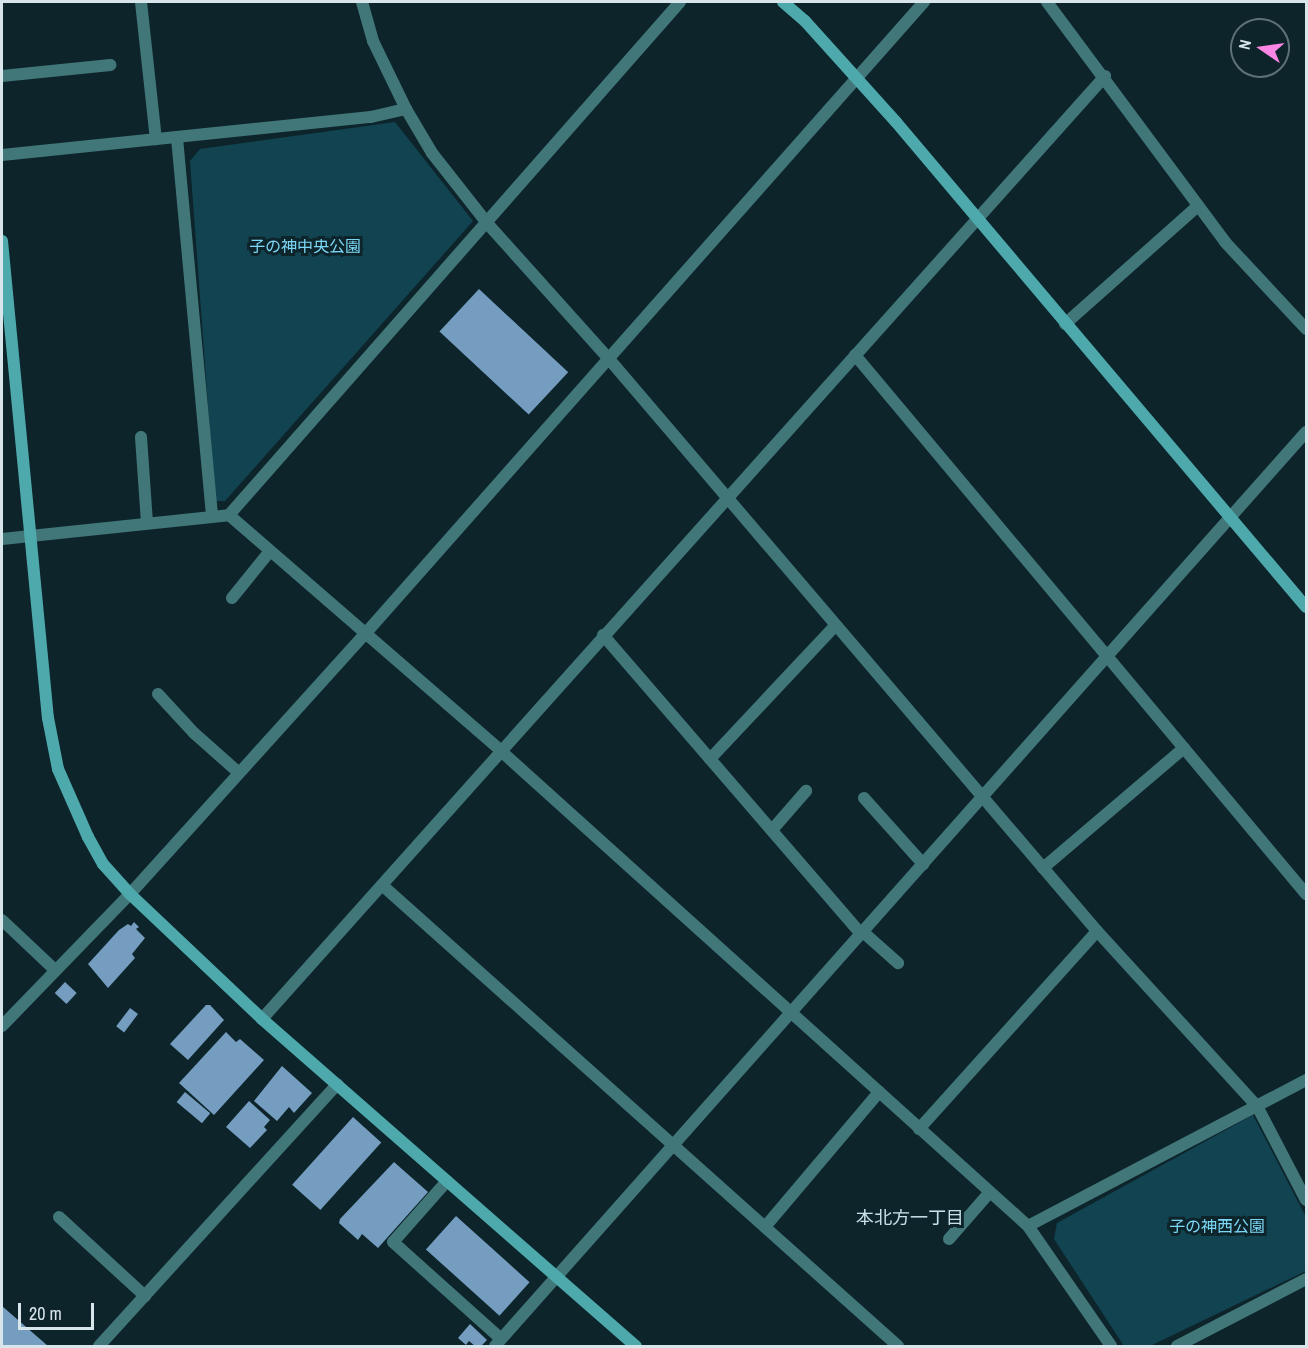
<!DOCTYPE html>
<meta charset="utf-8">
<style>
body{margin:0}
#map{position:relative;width:1308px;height:1348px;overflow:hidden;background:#0d242b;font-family:"Archivo Narrow","Noto Sans JP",sans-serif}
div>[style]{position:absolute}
.green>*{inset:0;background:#124351}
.building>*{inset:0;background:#749dbf;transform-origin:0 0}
.lane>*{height:12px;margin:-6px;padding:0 6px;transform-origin:6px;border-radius:6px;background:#427779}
.street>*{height:12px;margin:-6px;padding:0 6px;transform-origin:6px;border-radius:6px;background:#427779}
.secondary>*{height:12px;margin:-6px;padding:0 6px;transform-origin:6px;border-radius:6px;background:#4ea9ac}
span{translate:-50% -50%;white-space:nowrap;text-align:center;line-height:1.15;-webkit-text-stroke:6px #0d242b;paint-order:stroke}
.park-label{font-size:16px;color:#7bd7f5}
.neighbourhood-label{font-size:18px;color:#c6e0ea}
.frame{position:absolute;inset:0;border:3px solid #d8e5ea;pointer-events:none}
.north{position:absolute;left:1230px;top:18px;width:60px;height:60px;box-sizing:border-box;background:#0d242b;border:2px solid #5e7177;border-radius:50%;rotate:283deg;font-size:16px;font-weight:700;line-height:24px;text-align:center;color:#d8e5ea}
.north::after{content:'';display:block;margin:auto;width:21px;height:27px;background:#fc86e3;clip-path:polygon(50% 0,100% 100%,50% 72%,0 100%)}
.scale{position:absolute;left:18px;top:1303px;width:76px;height:27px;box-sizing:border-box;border:3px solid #d8e5ea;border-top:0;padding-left:8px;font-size:18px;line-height:21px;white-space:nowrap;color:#d8e5ea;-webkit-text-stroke:4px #0d242b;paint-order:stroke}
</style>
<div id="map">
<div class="green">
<i style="clip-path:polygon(395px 122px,473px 221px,225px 501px,215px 501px,190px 161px,200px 149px)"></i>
<i style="clip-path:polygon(1253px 1115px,1306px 1217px,1306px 1271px,1150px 1346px,1124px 1346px,1054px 1239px,1057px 1223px)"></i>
</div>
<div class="building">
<i style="left:479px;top:289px;width:122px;height:58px;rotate:43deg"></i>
<i style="clip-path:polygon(134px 922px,139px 927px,136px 929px,145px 938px,132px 954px,135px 958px,108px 988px,88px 964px,119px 930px,128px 924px,131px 926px)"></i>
<i style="left:65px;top:982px;width:16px;height:15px;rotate:43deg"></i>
<i style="clip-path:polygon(206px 1005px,210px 1005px,224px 1020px,188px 1060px,170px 1044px)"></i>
<i style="left:130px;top:1008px;width:10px;height:23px;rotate:37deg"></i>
<i style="clip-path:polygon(226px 1032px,236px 1042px,240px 1039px,264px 1060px,214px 1115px,179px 1083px)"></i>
<i style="clip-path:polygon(282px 1066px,312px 1093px,294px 1113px,289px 1107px,277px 1121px,254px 1101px)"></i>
<i style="left:185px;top:1092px;width:33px;height:13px;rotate:40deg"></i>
<i style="clip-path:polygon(249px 1101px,270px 1120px,264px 1127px,267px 1130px,250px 1148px,226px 1127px)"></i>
<i style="left:353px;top:1117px;width:38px;height:91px;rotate:42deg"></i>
<i style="clip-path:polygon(394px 1162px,428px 1192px,378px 1248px,362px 1234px,358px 1240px,339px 1223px,340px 1219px)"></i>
<i style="left:456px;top:1216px;width:99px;height:45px;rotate:42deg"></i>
<i style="clip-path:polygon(2px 1306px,48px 1346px,2px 1346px)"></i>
<i style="clip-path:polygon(470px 1324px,487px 1340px,481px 1346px,475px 1346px,469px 1341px,466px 1345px,458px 1338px)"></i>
</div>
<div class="lane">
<i style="left:141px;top:2px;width:138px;rotate:83.8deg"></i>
<i style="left:2px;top:76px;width:109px;rotate:-5.8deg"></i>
<i style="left:1065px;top:324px;width:178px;rotate:-41.6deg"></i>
<i style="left:141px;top:437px;width:86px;rotate:86deg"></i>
<i style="left:232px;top:598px;width:60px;rotate:-51deg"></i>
<i style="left:158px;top:694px;width:53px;rotate:47.3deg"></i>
<i style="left:194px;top:733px;width:60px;rotate:41.6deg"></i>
<i style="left:864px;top:798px;width:89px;rotate:48.2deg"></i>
<i style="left:772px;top:830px;width:52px;rotate:-48.9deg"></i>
<i style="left:1043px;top:868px;width:185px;rotate:-40.4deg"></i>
<i style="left:863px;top:932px;width:47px;rotate:41.5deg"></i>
<i style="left:447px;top:1181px;width:81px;rotate:131.5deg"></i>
<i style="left:393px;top:1242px;width:145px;rotate:41.9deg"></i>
<i style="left:59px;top:1217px;width:117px;rotate:42.6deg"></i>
<i style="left:949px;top:1239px;width:62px;rotate:-48.9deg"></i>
</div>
<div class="street">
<i style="left:362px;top:2px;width:41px;rotate:74.2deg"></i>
<i style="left:373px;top:41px;width:76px;rotate:64.1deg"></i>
<i style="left:406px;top:109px;width:51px;rotate:59.4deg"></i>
<i style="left:432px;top:153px;width:89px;rotate:51.8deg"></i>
<i style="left:487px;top:223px;width:183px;rotate:48.1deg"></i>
<i style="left:609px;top:359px;width:752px;rotate:49.53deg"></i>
<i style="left:1097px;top:931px;width:237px;rotate:47.6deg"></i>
<i style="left:1257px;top:1106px;width:106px;rotate:62.5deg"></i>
<i style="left:1047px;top:2px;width:299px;rotate:53.4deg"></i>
<i style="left:1225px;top:242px;width:119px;rotate:47deg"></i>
<i style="left:177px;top:138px;width:380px;rotate:84.7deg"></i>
<i style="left:2px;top:155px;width:371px;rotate:-5.9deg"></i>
<i style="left:371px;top:117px;width:36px;rotate:-13deg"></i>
<i style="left:855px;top:355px;width:703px;rotate:50.08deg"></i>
<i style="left:229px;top:515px;width:360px;rotate:40.9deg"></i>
<i style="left:501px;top:751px;width:709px;rotate:42.03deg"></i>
<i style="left:1028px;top:1226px;width:146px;rotate:55.3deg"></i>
<i style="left:2px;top:539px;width:228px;rotate:-6deg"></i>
<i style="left:229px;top:515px;width:683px;rotate:-48.68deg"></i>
<i style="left:603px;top:635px;width:395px;rotate:49.2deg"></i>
<i style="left:710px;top:759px;width:183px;rotate:-46.8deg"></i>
<i style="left:382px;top:885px;width:692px;rotate:41.78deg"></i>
<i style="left:2px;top:920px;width:73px;rotate:43.3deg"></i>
<i style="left:262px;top:1019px;width:1265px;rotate:-48.2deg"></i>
<i style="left:2px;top:1026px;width:184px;rotate:-45.9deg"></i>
<i style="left:130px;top:894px;width:350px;rotate:-47.9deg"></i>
<i style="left:365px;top:634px;width:844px;rotate:-48.51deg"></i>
<i style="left:919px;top:1129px;width:266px;rotate:-48deg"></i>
<i style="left:1028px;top:1226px;width:314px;rotate:-27.7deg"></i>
<i style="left:765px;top:1227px;width:177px;rotate:-49.8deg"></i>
<i style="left:99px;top:1346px;width:354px;rotate:-47.7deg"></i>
<i style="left:495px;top:1346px;width:1222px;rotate:-48.42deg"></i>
<i style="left:1177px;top:1346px;width:145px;rotate:-27.4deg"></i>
</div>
<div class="secondary">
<i style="left:783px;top:2px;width:29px;rotate:41deg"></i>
<i style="left:805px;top:21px;width:136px;rotate:48deg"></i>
<i style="left:896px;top:122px;width:635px;rotate:49.79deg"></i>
<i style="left:2px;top:241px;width:479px;rotate:84.5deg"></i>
<i style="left:48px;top:718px;width:52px;rotate:78.9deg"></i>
<i style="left:58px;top:769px;width:74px;rotate:66.2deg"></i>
<i style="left:88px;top:837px;width:31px;rotate:61deg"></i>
<i style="left:103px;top:864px;width:40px;rotate:48deg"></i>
<i style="left:130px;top:894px;width:182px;rotate:43.4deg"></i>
<i style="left:262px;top:1019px;width:497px;rotate:41.2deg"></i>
</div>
<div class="park-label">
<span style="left:305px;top:246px">子の神中央公園</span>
<span style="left:1217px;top:1226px">子の神西公園</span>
</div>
<div class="neighbourhood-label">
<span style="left:910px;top:1218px">本北方一丁目</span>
</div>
<div class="frame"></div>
<div class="north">N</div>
<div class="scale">20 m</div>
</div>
